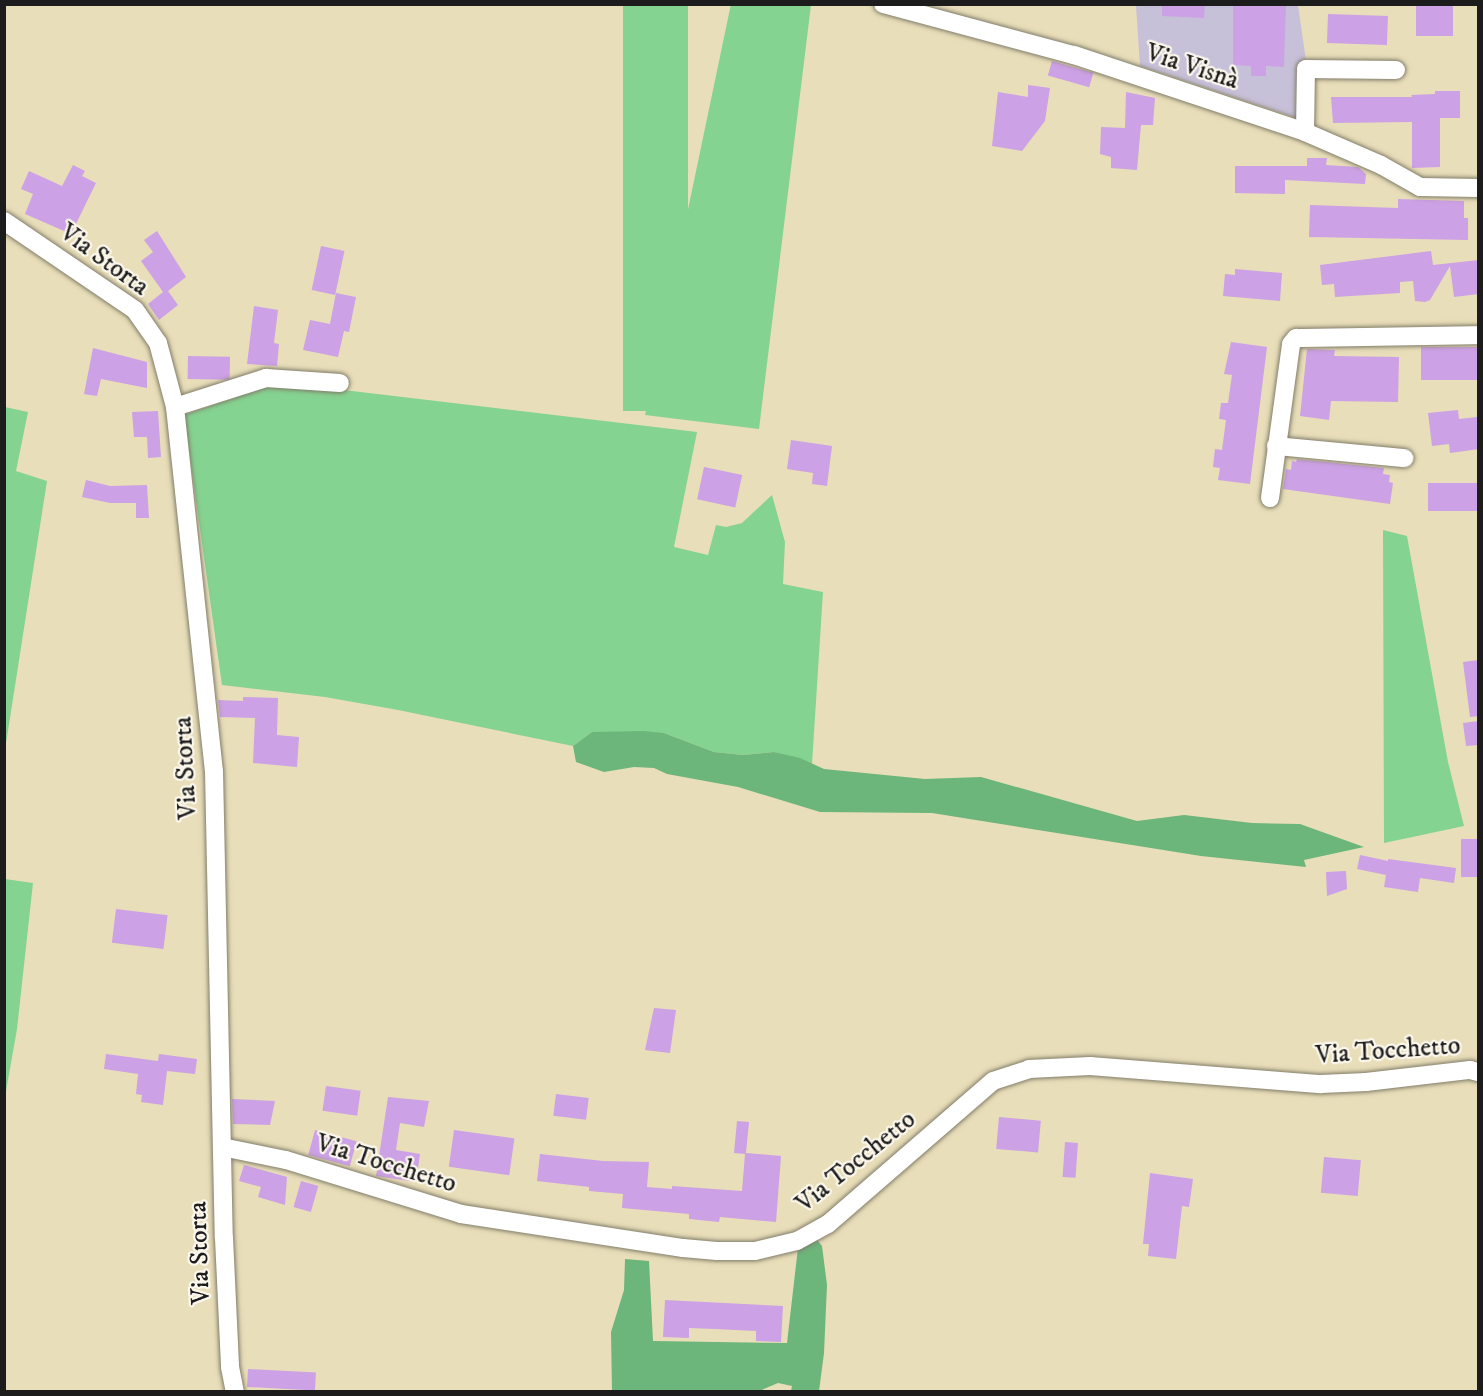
<!DOCTYPE html>
<meta charset="utf-8">
<style>
body{margin:0}
#map{position:relative;width:1483px;height:1396px;overflow:hidden;background:#e8deb9;font-family:"IM FELL DW Pica",serif}
div>[style]{position:absolute}
.industrial>*{inset:0;background:#c7c0d9}
.green>*{inset:0;background:#85d391;transform-origin:0 0}
.forest>*{inset:0;background:#6cb57b}
.building>*{inset:0;background:#cca1e5;transform-origin:0 0}
.roads{filter:drop-shadow(0 0 2px #827d6a) drop-shadow(0 0 2px #827d6a)}
.minor>*{height:18px;margin:-9px;padding:0 9px;transform-origin:9px;border-radius:9px;background:#fff}
span{translate:-50% -50%;white-space:nowrap;text-align:center;line-height:1.15;-webkit-text-stroke:4.5px #fbf7ec;paint-order:stroke}
.street-label{font-size:26px;color:#1c1c1c}
.frame{position:absolute;inset:0;border:6px solid #1c1c1c;pointer-events:none}
</style>
<div id="map">
<div class="industrial">
<i style="clip-path:polygon(1136px 5px,1298px 5px,1315px 124px,1140px 66px)"></i>
</div>
<div class="green">
<i style="clip-path:polygon(731px 4px,811px 5px,759px 429px,645px 415px)"></i>
<i style="left:623px;top:5px;width:65px;height:406px"></i>
<i style="clip-path:polygon(265px 387px,335px 389px,697px 432px,674px 547px,708px 555px,716px 525px,726px 527px,742px 523px,772px 495px,785px 542px,783px 584px,823px 592px,812px 764px,774px 752px,743px 755px,714px 752px,664px 733px,592px 732px,573px 746px,398px 710px,325px 697px,222px 685px,184px 415px)"></i>
<i style="clip-path:polygon(5px 407px,28px 412px,16px 471px,47px 481px,5px 750px)"></i>
<i style="clip-path:polygon(1383px 530px,1407px 536px,1448px 762px,1464px 826px,1384px 843px)"></i>
<i style="clip-path:polygon(5px 879px,33px 883px,17px 1029px,5px 1097px)"></i>
</div>
<div class="forest">
<i style="clip-path:polygon(644px 731px,664px 733px,714px 752px,743px 755px,774px 752px,800px 758px,824px 769px,925px 779px,981px 777px,1137px 821px,1184px 815px,1252px 823px,1300px 824px,1364px 847px,1304px 860px,1306px 867px,1201px 856px,932px 813px,820px 812px,738px 787px,667px 774px,654px 768px,634px 767px,604px 772px,576px 762px,573px 746px,592px 732px)"></i>
<i style="clip-path:polygon(814px 1236px,822px 1246px,827px 1285px,824px 1353px,819px 1391px,791px 1391px,792px 1386px,778px 1383px,757px 1392px,612px 1392px,611px 1332px,624px 1290px,625px 1259px,649px 1261px,653px 1341px,787px 1343px,799px 1239px)"></i>
</div>
<div class="building">
<i style="clip-path:polygon(1162px 4px,1205px 4px,1204px 18px,1162px 16px)"></i>
<i style="clip-path:polygon(1233px 4px,1286px 4px,1284px 67px,1266px 66px,1266px 76px,1251px 76px,1251px 66px,1233px 65px)"></i>
<i style="left:1416px;top:4px;width:37px;height:32px"></i>
<i style="left:1328px;top:14px;width:60px;height:29px;rotate:2deg"></i>
<i style="left:1052px;top:61px;width:43px;height:15px;rotate:16deg"></i>
<i style="clip-path:polygon(1028px 85px,1050px 88px,1045px 121px,1022px 151px,992px 146px,998px 92px,1028px 97px)"></i>
<i style="clip-path:polygon(1435px 91px,1460px 91px,1460px 118px,1440px 118px,1440px 167px,1412px 168px,1412px 122px,1333px 123px,1331px 97px,1412px 97px,1411px 95px,1435px 94px)"></i>
<i style="clip-path:polygon(1126px 92px,1155px 98px,1153px 125px,1141px 125px,1137px 170px,1111px 168px,1111px 157px,1100px 154px,1101px 127px,1125px 128px)"></i>
<i style="clip-path:polygon(1307px 158px,1327px 158px,1326px 165px,1358px 167px,1366px 174px,1365px 184px,1285px 180px,1285px 194px,1235px 193px,1235px 166px,1307px 166px)"></i>
<i style="clip-path:polygon(73px 165px,85px 171px,82px 176px,96px 183px,71px 234px,25px 214px,33px 194px,21px 189px,29px 171px,62px 186px)"></i>
<i style="clip-path:polygon(1398px 199px,1464px 201px,1464px 218px,1468px 218px,1468px 240px,1309px 237px,1310px 205px,1398px 208px)"></i>
<i style="clip-path:polygon(157px 231px,186px 277px,168px 291px,178px 305px,159px 320px,148px 304px,163px 292px,141px 261px,153px 252px,144px 240px)"></i>
<i style="left:321px;top:246px;width:24px;height:45px;rotate:12deg"></i>
<i style="clip-path:polygon(1431px 251px,1433px 265px,1479px 260px,1479px 294px,1454px 297px,1450px 266px,1430px 300px,1425px 302px,1415px 301px,1413px 281px,1400px 282px,1400px 293px,1335px 297px,1334px 284px,1322px 285px,1320px 265px)"></i>
<i style="clip-path:polygon(1235px 269px,1282px 273px,1280px 301px,1223px 296px,1225px 274px,1235px 275px)"></i>
<i style="clip-path:polygon(336px 293px,356px 297px,349px 332px,344px 331px,338px 357px,303px 350px,310px 320px,330px 324px)"></i>
<i style="clip-path:polygon(254px 306px,278px 310px,274px 343px,279px 344px,277px 366px,247px 364px)"></i>
<i style="clip-path:polygon(1231px 342px,1267px 347px,1250px 484px,1218px 480px,1220px 468px,1213px 467px,1215px 449px,1222px 450px,1226px 420px,1219px 419px,1221px 403px,1228px 403px,1232px 375px,1224px 374px)"></i>
<i style="left:1479px;top:347px;width:33px;height:58px;rotate:90deg"></i>
<i style="clip-path:polygon(93px 348px,147px 362px,147px 388px,101px 379px,97px 396px,84px 394px)"></i>
<i style="clip-path:polygon(1307px 349px,1335px 350px,1334px 356px,1399px 357px,1398px 402px,1331px 401px,1329px 420px,1300px 416px)"></i>
<i style="left:188px;top:356px;width:42px;height:23px;rotate:1deg"></i>
<i style="clip-path:polygon(1458px 410px,1459px 419px,1477px 417px,1479px 449px,1450px 453px,1449px 444px,1432px 446px,1428px 413px)"></i>
<i style="clip-path:polygon(158px 411px,161px 457px,148px 458px,147px 437px,134px 437px,132px 412px)"></i>
<i style="clip-path:polygon(791px 440px,832px 446px,827px 486px,812px 484px,813px 473px,787px 469px)"></i>
<i style="clip-path:polygon(1297px 459px,1384px 468px,1383px 474px,1390px 475px,1389px 482px,1393px 483px,1390px 504px,1283px 489px,1286px 469px,1291px 470px,1292px 461px,1296px 462px)"></i>
<i style="left:704px;top:467px;width:39px;height:33px;rotate:12deg"></i>
<i style="clip-path:polygon(86px 480px,110px 486px,147px 485px,149px 518px,136px 518px,136px 503px,110px 503px,82px 497px)"></i>
<i style="left:1479px;top:483px;width:28px;height:51px;rotate:90deg"></i>
<i style="clip-path:polygon(1479px 660px,1479px 716px,1470px 717px,1463px 662px)"></i>
<i style="clip-path:polygon(243px 697px,278px 698px,277px 735px,299px 737px,297px 767px,253px 763px,255px 718px,220px 717px,218px 700px,243px 701px)"></i>
<i style="clip-path:polygon(1479px 721px,1479px 745px,1466px 746px,1463px 723px)"></i>
<i style="left:1479px;top:839px;width:38px;height:18px;rotate:90deg"></i>
<i style="clip-path:polygon(1360px 855px,1388px 861px,1388px 859px,1456px 868px,1454px 883px,1420px 878px,1418px 892px,1384px 887px,1386px 875px,1357px 869px)"></i>
<i style="clip-path:polygon(1346px 871px,1347px 889px,1327px 896px,1326px 872px)"></i>
<i style="left:116px;top:909px;width:52px;height:34px;rotate:7deg"></i>
<i style="clip-path:polygon(654px 1008px,676px 1010px,670px 1053px,645px 1050px)"></i>
<i style="clip-path:polygon(106px 1054px,158px 1061px,159px 1054px,197px 1059px,195px 1074px,167px 1071px,163px 1105px,141px 1102px,142px 1095px,136px 1094px,138px 1074px,104px 1069px)"></i>
<i style="left:326px;top:1086px;width:35px;height:25px;rotate:8deg"></i>
<i style="left:556px;top:1094px;width:33px;height:22px;rotate:7deg"></i>
<i style="clip-path:polygon(388px 1097px,429px 1101px,424px 1127px,400px 1123px,396px 1150px,420px 1154px,416px 1182px,376px 1176px)"></i>
<i style="clip-path:polygon(232px 1099px,275px 1101px,270px 1125px,233px 1124px)"></i>
<i style="left:999px;top:1117px;width:42px;height:32px;rotate:5deg"></i>
<i style="clip-path:polygon(737px 1121px,749px 1122px,746px 1153px,781px 1156px,776px 1222px,720px 1217px,719px 1222px,689px 1219px,689px 1214px,622px 1208px,623px 1194px,589px 1191px,589px 1187px,537px 1181px,540px 1154px,603px 1161px,649px 1162px,647px 1187px,672px 1189px,672px 1186px,742px 1191px,745px 1154px,734px 1153px)"></i>
<i style="left:315px;top:1130px;width:43px;height:26px;rotate:15deg"></i>
<i style="left:454px;top:1130px;width:61px;height:37px;rotate:8deg"></i>
<i style="left:1065px;top:1142px;width:13px;height:35px;rotate:4deg"></i>
<i style="left:1324px;top:1157px;width:37px;height:36px;rotate:5deg"></i>
<i style="clip-path:polygon(244px 1165px,287px 1177px,285px 1205px,258px 1197px,261px 1187px,239px 1181px)"></i>
<i style="clip-path:polygon(1150px 1173px,1193px 1179px,1189px 1207px,1182px 1206px,1176px 1259px,1148px 1256px,1149px 1244px,1143px 1244px)"></i>
<i style="left:301px;top:1181px;width:18px;height:27px;rotate:16deg"></i>
<i style="clip-path:polygon(665px 1300px,783px 1306px,781px 1342px,756px 1341px,756px 1331px,715px 1329px,689px 1328px,689px 1338px,663px 1337px)"></i>
<i style="left:248px;top:1369px;width:68px;height:18px;rotate:3deg"></i>
</div>
<div class="roads">
<div class="minor">
<i style="left:883px;top:4px;width:198px;rotate:15deg"></i>
<i style="left:1074px;top:55px;width:243px;rotate:18.4deg"></i>
<i style="left:1305px;top:132px;width:83px;rotate:23.5deg"></i>
<i style="left:1381px;top:165px;width:45px;rotate:29.4deg"></i>
<i style="left:1420px;top:187px;width:58px;rotate:1deg"></i>
<i style="left:1305px;top:132px;width:63px;rotate:-89.1deg"></i>
<i style="left:1306px;top:69px;width:90px;rotate:0.6deg"></i>
<i style="left:4px;top:221px;width:158px;rotate:34.2deg"></i>
<i style="left:135px;top:310px;width:40px;rotate:55.1deg"></i>
<i style="left:158px;top:343px;width:66px;rotate:75.1deg"></i>
<i style="left:175px;top:407px;width:366px;rotate:83.9deg"></i>
<i style="left:214px;top:771px;width:467px;rotate:88.8deg"></i>
<i style="left:224px;top:1238px;width:129px;rotate:87.3deg"></i>
<i style="left:230px;top:1367px;width:25px;rotate:79deg"></i>
<i style="left:175px;top:407px;width:96px;rotate:-17.7deg"></i>
<i style="left:266px;top:378px;width:74px;rotate:3.9deg"></i>
<i style="left:1276px;top:446px;width:129px;rotate:5.4deg"></i>
<i style="left:1270px;top:498px;width:155px;rotate:-82.2deg"></i>
<i style="left:1291px;top:344px;width:8px;rotate:-50deg"></i>
<i style="left:1296px;top:338px;width:182px;rotate:-0.9deg"></i>
<i style="left:222px;top:1147px;width:65px;rotate:11.5deg"></i>
<i style="left:286px;top:1160px;width:183px;rotate:17.1deg"></i>
<i style="left:461px;top:1214px;width:225px;rotate:8.7deg"></i>
<i style="left:683px;top:1248px;width:34px;rotate:5deg"></i>
<i style="left:717px;top:1251px;width:38px"></i>
<i style="left:755px;top:1251px;width:43px;rotate:-13.4deg"></i>
<i style="left:797px;top:1241px;width:35px;rotate:-29deg"></i>
<i style="left:828px;top:1224px;width:218px;rotate:-40.9deg"></i>
<i style="left:993px;top:1081px;width:38px;rotate:-18deg"></i>
<i style="left:1029px;top:1069px;width:61px;rotate:-2.8deg"></i>
<i style="left:1090px;top:1066px;width:232px;rotate:4.5deg"></i>
<i style="left:1321px;top:1084px;width:45px;rotate:-2.5deg"></i>
<i style="left:1366px;top:1082px;width:105px;rotate:-6.6deg"></i>
<i style="left:1470px;top:1070px;width:8px;rotate:14deg"></i>
</div>
</div>
<div class="street-label">
<span style="left:1192px;top:67px;rotate:18deg">Via Visnà</span>
<span style="left:104px;top:260px;rotate:36deg">Via Storta</span>
<span style="left:186px;top:768px;rotate:-93deg">Via Storta</span>
<span style="left:1388px;top:1051px;rotate:-4deg">Via Tocchetto</span>
<span style="left:856px;top:1162px;rotate:-39deg">Via Tocchetto</span>
<span style="left:386px;top:1164px;rotate:17deg">Via Tocchetto</span>
<span style="left:200px;top:1253px;rotate:-92deg">Via Storta</span>
</div>
<div class="frame"></div>
</div>
